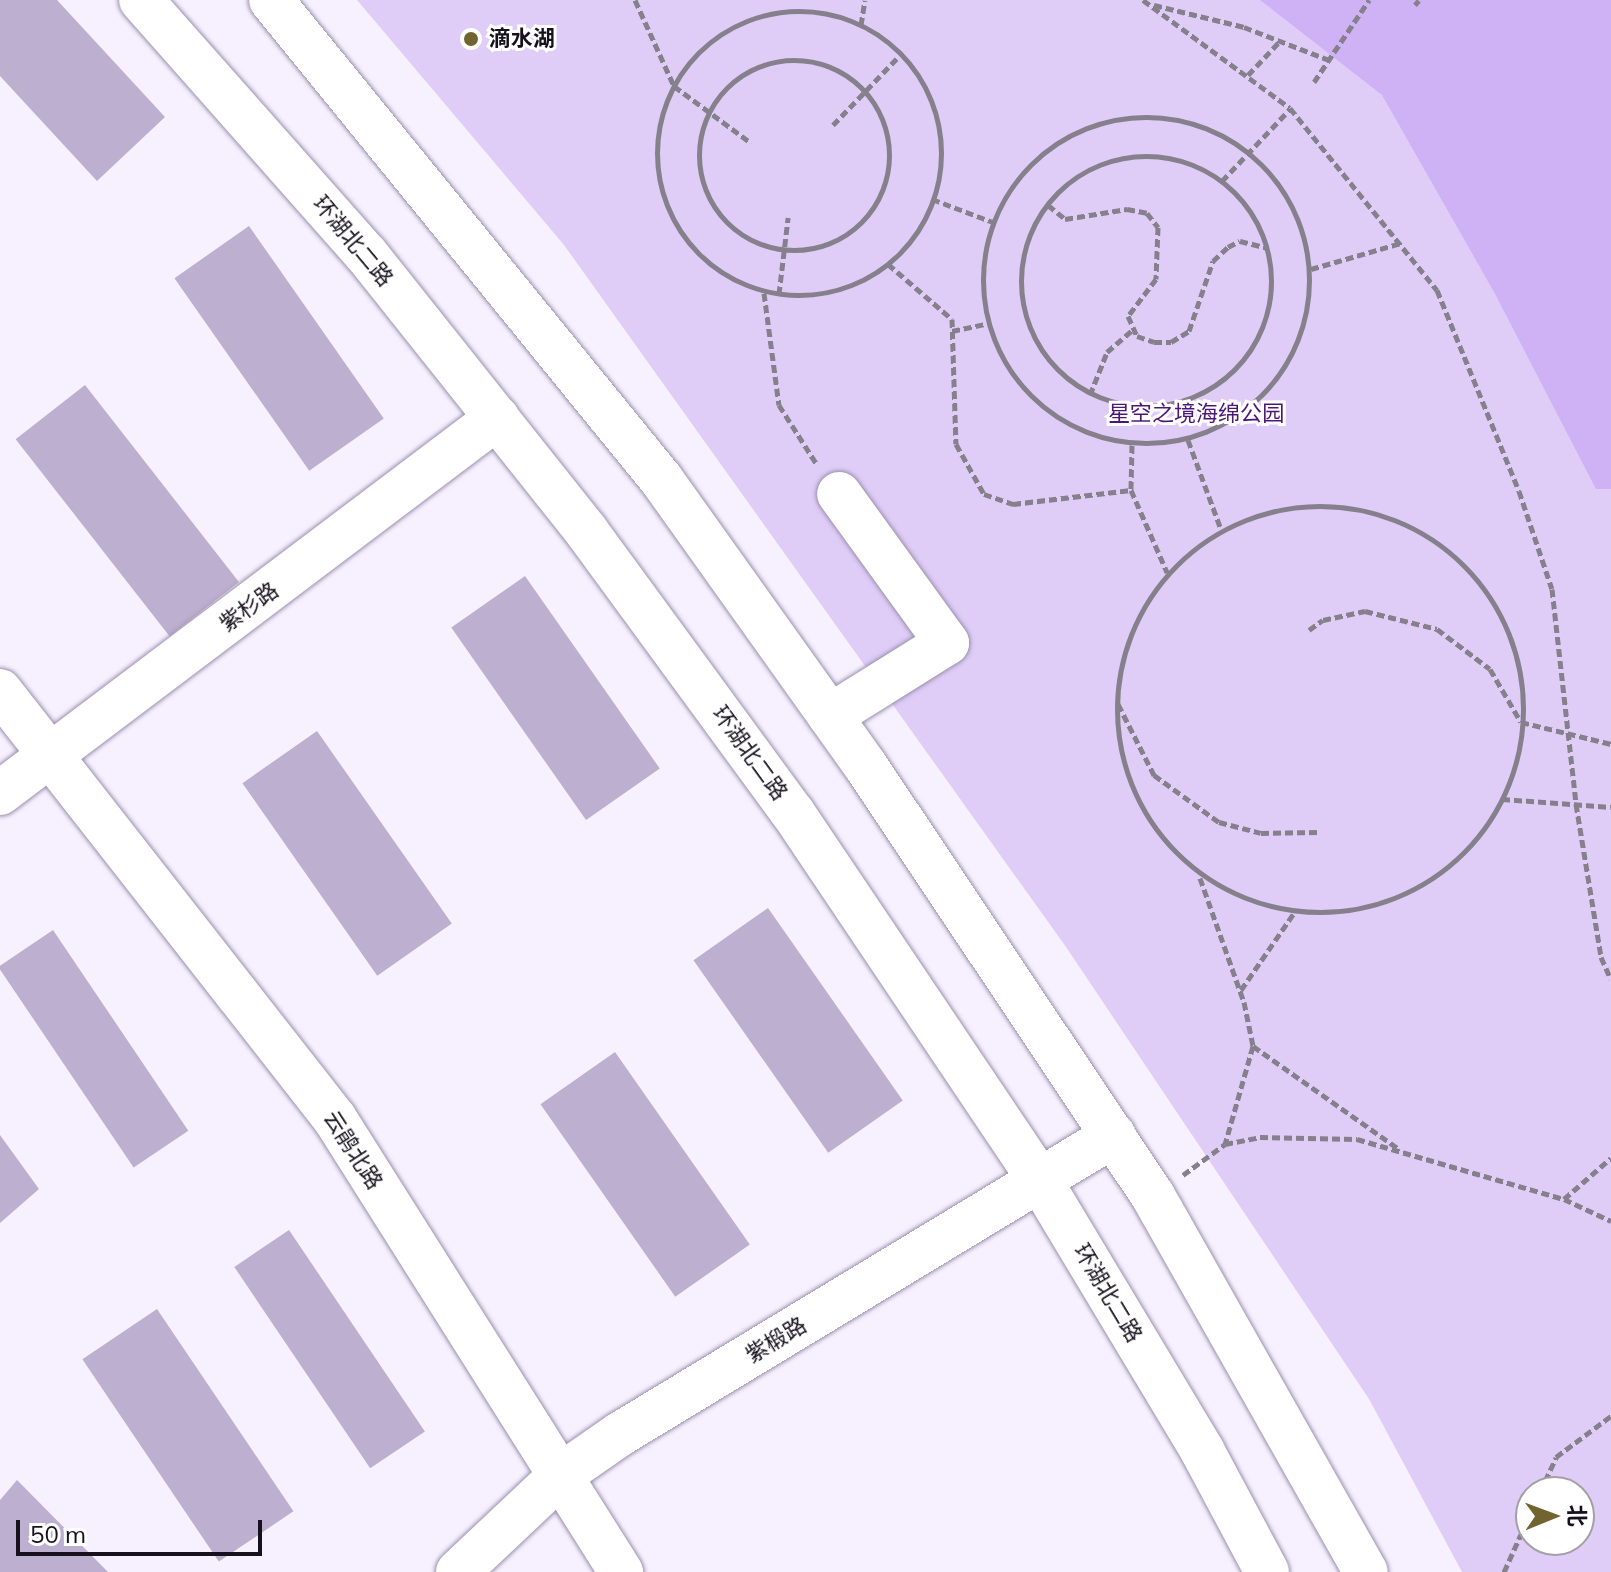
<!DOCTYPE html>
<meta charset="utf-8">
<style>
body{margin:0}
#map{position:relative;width:1611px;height:1572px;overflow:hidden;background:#f7f1ff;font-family:Mulish,"Noto Sans SC",sans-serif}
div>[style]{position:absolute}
.green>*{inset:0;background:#dfcdf8}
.water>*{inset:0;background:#cfb1f6}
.building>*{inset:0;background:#bcafcf;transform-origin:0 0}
.path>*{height:5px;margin-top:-2.5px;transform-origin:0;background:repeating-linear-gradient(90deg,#85808c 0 8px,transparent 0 12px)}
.path>.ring{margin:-2.5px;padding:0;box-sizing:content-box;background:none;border:5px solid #85808c;border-radius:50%}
.roads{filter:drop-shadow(0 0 2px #9c8fae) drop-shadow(0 0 2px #9c8fae)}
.minor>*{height:44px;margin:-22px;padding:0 22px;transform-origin:22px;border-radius:22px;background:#fff}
.major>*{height:44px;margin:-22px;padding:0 22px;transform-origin:22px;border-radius:22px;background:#fff}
.dots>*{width:22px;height:22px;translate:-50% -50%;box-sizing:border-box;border:4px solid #fff;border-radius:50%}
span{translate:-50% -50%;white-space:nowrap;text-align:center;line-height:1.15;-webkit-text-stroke:6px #fff;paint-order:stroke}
.poi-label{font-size:22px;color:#16111d;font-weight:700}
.left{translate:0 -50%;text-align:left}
.street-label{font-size:22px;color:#16111d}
.park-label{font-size:22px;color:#4c1678}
.north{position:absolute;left:1515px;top:1476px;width:80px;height:80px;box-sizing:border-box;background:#fff;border:2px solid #a2a0a5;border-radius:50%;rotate:89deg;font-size:22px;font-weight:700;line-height:32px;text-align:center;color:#16111d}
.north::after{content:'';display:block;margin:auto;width:28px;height:36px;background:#726431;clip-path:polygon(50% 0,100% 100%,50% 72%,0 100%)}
.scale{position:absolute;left:16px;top:1520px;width:246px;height:36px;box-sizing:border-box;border:4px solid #16111d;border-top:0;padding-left:10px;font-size:24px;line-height:28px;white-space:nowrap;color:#16111d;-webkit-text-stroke:6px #fff;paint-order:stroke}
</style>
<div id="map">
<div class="green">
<i style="clip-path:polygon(evenodd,357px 0,1611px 0,1611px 1572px,1462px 1572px,1369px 1399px,1066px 947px,564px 245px,357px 0,1531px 1492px,1579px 1492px,1579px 1540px,1531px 1540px,1531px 1492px)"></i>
</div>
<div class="water">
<i style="clip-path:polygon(1260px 0,1611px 0,1611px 489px,1596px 489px,1494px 292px,1382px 95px)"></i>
</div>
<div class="building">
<i style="clip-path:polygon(0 0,57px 0,165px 117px,97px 181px,0 76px)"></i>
<i style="left:249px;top:226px;width:235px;height:91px;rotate:55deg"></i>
<i style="left:85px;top:385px;width:250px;height:88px;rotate:52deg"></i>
<i style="left:525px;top:576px;width:235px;height:90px;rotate:55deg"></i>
<i style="left:317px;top:731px;width:235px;height:91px;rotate:55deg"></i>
<i style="left:768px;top:908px;width:235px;height:91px;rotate:55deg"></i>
<i style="left:53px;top:930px;width:242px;height:66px;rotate:56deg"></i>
<i style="left:615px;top:1052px;width:235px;height:91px;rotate:55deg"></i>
<i style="clip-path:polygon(0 1135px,39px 1189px,0 1223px)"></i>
<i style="left:289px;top:1230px;width:243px;height:66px;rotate:56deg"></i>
<i style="left:157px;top:1309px;width:244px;height:90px;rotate:56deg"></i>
<i style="clip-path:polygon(17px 1480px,108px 1572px,0 1572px,0 1500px)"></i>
</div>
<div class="path">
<i style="left:635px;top:0;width:94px;rotate:65.6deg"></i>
<i style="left:674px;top:86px;width:96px;rotate:36.5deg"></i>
<i style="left:1143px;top:0;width:182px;rotate:36.3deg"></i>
<i style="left:1290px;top:108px;width:234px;rotate:51.1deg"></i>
<i style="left:1437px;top:290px;width:217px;rotate:67.8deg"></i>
<i style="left:1519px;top:491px;width:103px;rotate:71.4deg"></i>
<i style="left:1552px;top:589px;width:216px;rotate:83.6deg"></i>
<i style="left:1576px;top:804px;width:155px;rotate:80.7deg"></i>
<i style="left:1601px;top:957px;width:24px;rotate:66deg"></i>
<i style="left:1154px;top:5px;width:93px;rotate:13.7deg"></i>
<i style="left:1244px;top:27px;width:91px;rotate:21.2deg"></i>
<i style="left:1415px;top:5px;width:6px;rotate:-51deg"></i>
<i class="ring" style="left:657px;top:11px;width:279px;height:279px"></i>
<i style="left:861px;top:25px;width:25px;rotate:-81deg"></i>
<i class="ring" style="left:699px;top:60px;width:185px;height:185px"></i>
<i style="left:1248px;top:75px;width:47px;rotate:-46.7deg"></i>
<i style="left:1314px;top:82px;width:99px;rotate:-56.1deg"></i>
<i class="ring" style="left:983px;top:117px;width:321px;height:321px"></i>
<i style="left:833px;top:125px;width:98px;rotate:-46.2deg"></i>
<i class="ring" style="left:1021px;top:156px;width:245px;height:245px"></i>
<i style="left:1222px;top:181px;width:99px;rotate:-46.6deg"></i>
<i style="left:932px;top:199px;width:65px;rotate:20.7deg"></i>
<i style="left:1048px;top:205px;width:22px;rotate:39deg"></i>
<i style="left:1065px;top:219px;width:63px;rotate:-9.2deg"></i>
<i style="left:1127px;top:209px;width:20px;rotate:11deg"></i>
<i style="left:1147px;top:213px;width:18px;rotate:52deg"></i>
<i style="left:1158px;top:227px;width:52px;rotate:92.2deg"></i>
<i style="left:1156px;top:279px;width:46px;rotate:127.1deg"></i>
<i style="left:1128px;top:316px;width:22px;rotate:66deg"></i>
<i style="left:1137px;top:336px;width:18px;rotate:19deg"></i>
<i style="left:1154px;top:342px;width:17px"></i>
<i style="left:1171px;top:342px;width:21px;rotate:-31deg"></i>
<i style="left:1189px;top:331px;width:74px;rotate:-71.1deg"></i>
<i style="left:1213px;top:261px;width:21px;rotate:-43deg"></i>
<i style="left:1228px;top:247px;width:13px;rotate:-27deg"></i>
<i style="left:1240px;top:241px;width:29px;rotate:14deg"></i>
<i style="left:888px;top:264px;width:84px;rotate:40.7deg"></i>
<i style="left:952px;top:319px;width:125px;rotate:88.2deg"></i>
<i style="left:956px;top:444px;width:57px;rotate:60.8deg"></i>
<i style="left:984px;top:494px;width:31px;rotate:19deg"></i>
<i style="left:1013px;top:504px;width:119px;rotate:-6.8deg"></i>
<i style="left:1311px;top:269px;width:94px;rotate:-16.1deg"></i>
<i style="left:764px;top:293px;width:113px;rotate:82.4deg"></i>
<i style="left:779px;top:405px;width:69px;rotate:57.5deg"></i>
<i style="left:779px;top:294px;width:77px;rotate:-83.2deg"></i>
<i style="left:952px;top:331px;width:38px;rotate:-12deg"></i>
<i style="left:1090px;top:395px;width:46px;rotate:-68.4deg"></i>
<i style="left:1107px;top:352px;width:35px;rotate:-41deg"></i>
<i style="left:1188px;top:440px;width:95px;rotate:69.7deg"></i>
<i style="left:1132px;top:445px;width:45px;rotate:91.3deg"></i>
<i style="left:1131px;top:490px;width:90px;rotate:66.3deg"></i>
<i class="ring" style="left:1117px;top:506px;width:401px;height:401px"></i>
<i style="left:1309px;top:630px;width:17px;rotate:-36deg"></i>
<i style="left:1323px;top:620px;width:43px;rotate:-12.1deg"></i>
<i style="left:1365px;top:611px;width:74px;rotate:14deg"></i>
<i style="left:1437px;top:629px;width:66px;rotate:37deg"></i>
<i style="left:1490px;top:669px;width:61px;rotate:59.7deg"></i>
<i style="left:1521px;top:722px;width:93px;rotate:13.7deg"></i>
<i style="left:1118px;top:704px;width:80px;rotate:63.1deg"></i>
<i style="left:1154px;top:775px;width:80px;rotate:35.9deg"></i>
<i style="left:1219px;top:822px;width:43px;rotate:14.7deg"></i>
<i style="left:1261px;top:833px;width:59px;rotate:-1deg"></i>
<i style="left:1502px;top:799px;width:109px;rotate:4.2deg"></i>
<i style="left:1200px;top:878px;width:132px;rotate:70.5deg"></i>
<i style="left:1244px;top:1002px;width:45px;rotate:78.4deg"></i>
<i style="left:1253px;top:1046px;width:102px;rotate:105.9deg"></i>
<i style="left:1241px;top:990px;width:97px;rotate:-55.5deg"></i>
<i style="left:1253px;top:1046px;width:179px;rotate:35.2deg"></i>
<i style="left:1183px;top:1175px;width:52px;rotate:-36.4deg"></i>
<i style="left:1225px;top:1144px;width:36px;rotate:-11deg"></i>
<i style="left:1260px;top:1137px;width:97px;rotate:1.2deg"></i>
<i style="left:1357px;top:1139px;width:216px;rotate:16.2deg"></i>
<i style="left:1564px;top:1199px;width:52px;rotate:25.1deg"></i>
<i style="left:1564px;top:1199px;width:62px;rotate:-41.1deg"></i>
<i style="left:1540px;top:1492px;width:38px;rotate:-65deg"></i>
<i style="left:1556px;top:1457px;width:69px;rotate:-36.7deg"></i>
<i style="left:1504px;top:1572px;width:66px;rotate:-65.8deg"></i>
</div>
<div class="roads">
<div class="minor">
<i style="left:0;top:691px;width:544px;rotate:51.95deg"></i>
<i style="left:335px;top:1119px;width:536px;rotate:57.73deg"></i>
<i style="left:830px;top:716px;width:138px;rotate:-32deg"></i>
<i style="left:947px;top:643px;width:184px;rotate:-125.9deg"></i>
<i style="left:0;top:793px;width:623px;rotate:-37.04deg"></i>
<i style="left:458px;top:1572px;width:141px;rotate:-43.3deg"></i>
<i style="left:561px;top:1475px;width:72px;rotate:-34.8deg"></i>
<i style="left:620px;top:1434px;width:577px;rotate:-31.18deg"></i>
</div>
<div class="major">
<i style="left:141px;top:0;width:339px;rotate:48.5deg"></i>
<i style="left:366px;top:254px;width:355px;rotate:51.5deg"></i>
<i style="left:587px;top:532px;width:348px;rotate:53.8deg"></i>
<i style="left:793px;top:813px;width:445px;rotate:56.1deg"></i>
<i style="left:1041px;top:1182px;width:315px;rotate:59deg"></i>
<i style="left:1203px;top:1452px;width:136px;rotate:61.9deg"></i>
<i style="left:271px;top:0;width:618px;rotate:50.85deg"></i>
<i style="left:661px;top:479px;width:351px;rotate:54.5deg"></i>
<i style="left:865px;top:765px;width:518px;rotate:56.25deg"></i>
<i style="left:1153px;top:1196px;width:432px;rotate:60.5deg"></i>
</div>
</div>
<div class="dots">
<i style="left:471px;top:39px;background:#726431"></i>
</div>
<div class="poi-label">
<span class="left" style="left:489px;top:39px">滴水湖</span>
</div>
<div class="street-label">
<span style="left:353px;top:241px;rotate:50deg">环湖北二路</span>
<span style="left:249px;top:607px;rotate:-36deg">紫杉路</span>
<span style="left:750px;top:753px;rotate:54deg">环湖北二路</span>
<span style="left:353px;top:1150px;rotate:57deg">云鹃北路</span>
<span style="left:1108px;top:1293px;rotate:59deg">环湖北二路</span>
<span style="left:776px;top:1340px;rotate:-31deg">紫椴路</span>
</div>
<div class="park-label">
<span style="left:1196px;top:414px">星空之境海绵公园</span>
</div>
<div class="north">北</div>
<div class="scale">50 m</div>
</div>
